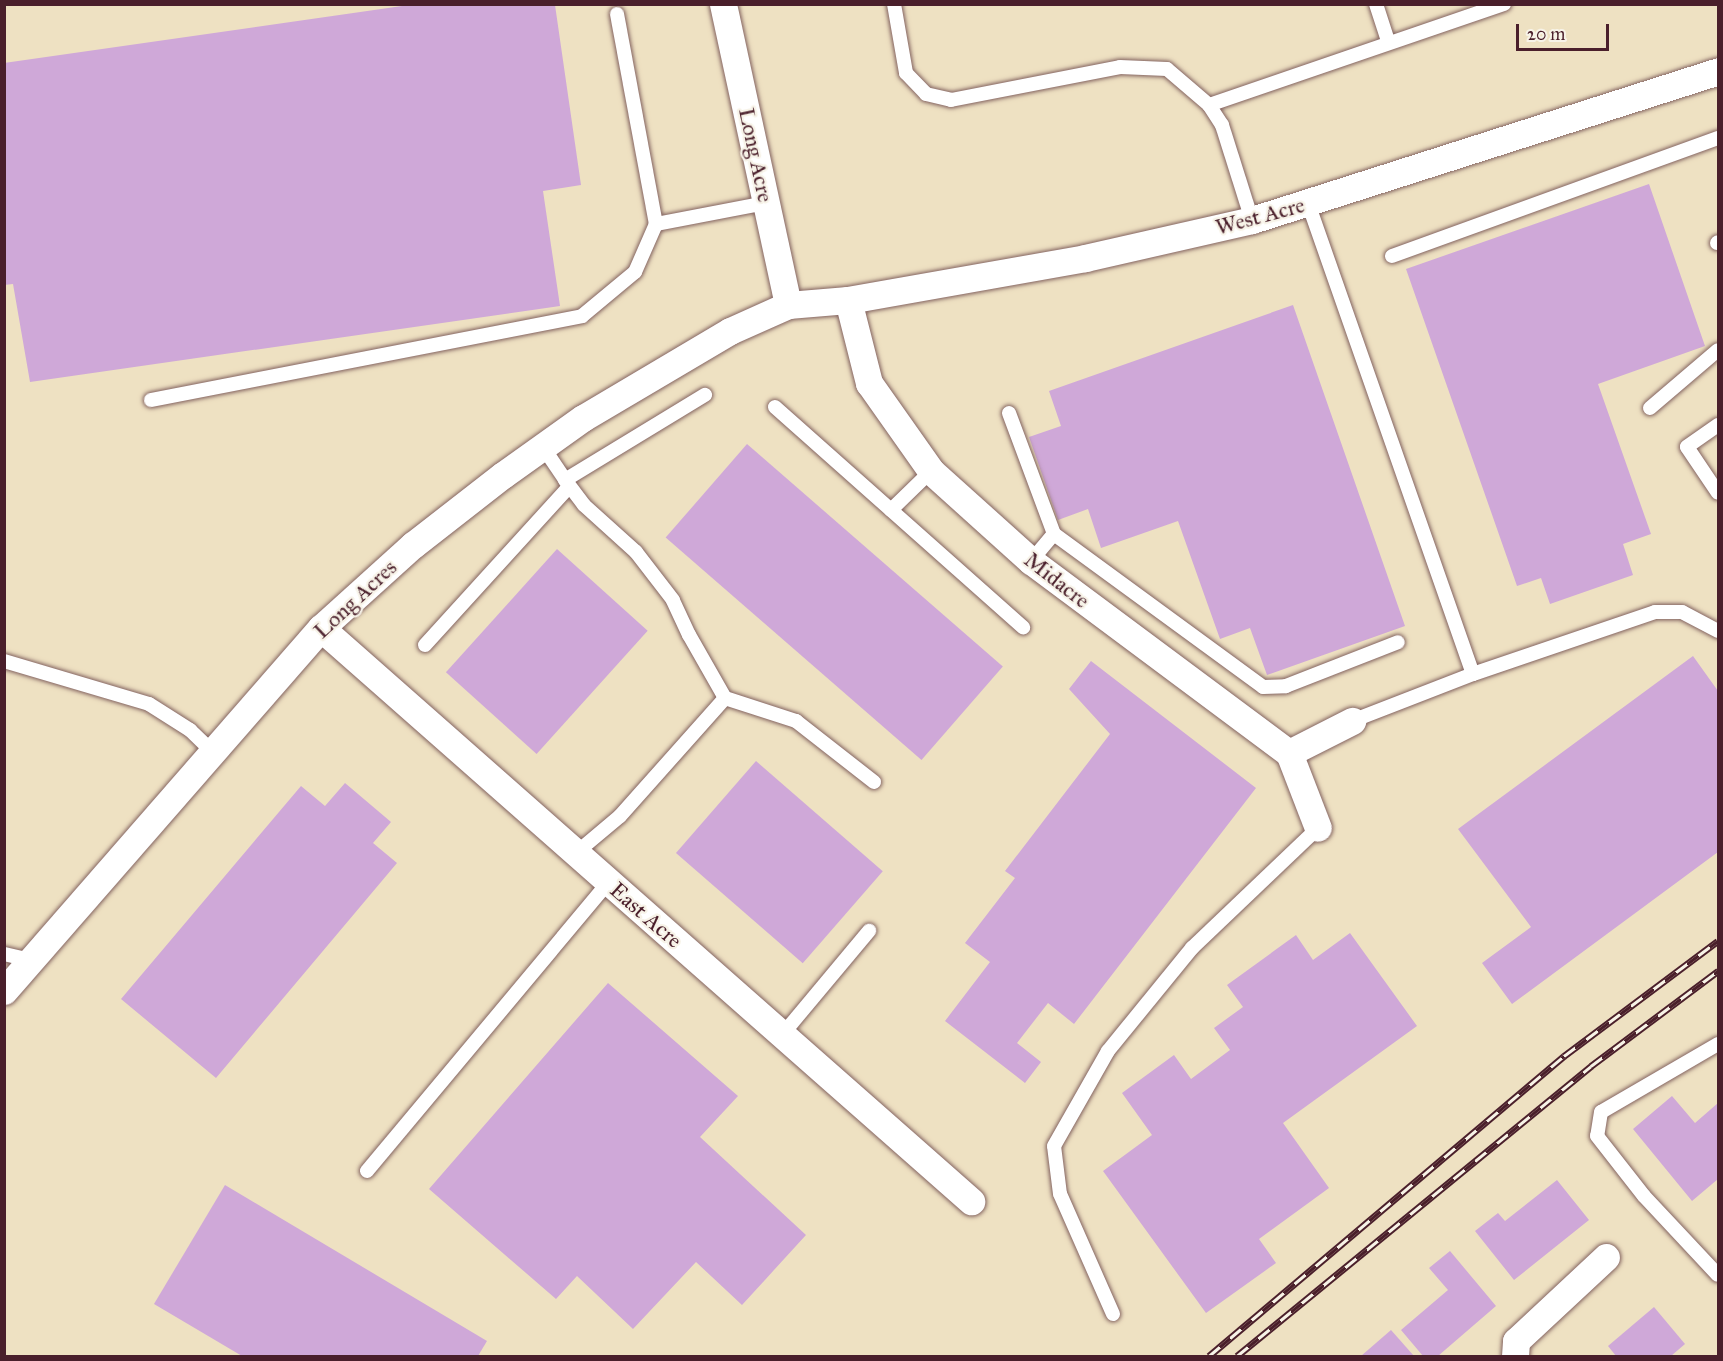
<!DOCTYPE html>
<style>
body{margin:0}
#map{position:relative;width:1723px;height:1361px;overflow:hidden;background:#eee1c2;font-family:"IM FELL Great Primer",serif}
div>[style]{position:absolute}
.building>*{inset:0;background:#cfa8d8;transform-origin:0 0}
.roads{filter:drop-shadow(0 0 2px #836360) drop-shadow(0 0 2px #836360)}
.service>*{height:14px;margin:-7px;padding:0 7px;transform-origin:7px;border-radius:7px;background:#fff}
.minor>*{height:27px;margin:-13.5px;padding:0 13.5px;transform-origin:13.5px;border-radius:13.5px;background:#fff}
.rail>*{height:7px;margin-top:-3.5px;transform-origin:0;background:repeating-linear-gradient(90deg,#f7f3e8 0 14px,#4a1f2b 0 28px);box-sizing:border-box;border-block:2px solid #4a1f2b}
span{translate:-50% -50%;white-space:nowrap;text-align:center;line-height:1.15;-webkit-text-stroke:4.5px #f7f3e8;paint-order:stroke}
.street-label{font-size:22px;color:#4a1f2b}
.frame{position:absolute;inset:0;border:6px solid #4a1f2b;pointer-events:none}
.scale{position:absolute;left:1516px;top:24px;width:93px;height:27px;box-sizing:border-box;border:3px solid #4a1f2b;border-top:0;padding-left:8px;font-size:18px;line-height:21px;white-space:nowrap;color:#4a1f2b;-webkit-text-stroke:4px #f7f3e8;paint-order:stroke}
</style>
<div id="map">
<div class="building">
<i style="clip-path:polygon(409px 5px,555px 5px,581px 185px,543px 191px,560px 306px,30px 382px,13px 284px,4px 285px,4px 63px)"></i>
<i style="clip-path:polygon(1649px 184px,1705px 346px,1598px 384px,1651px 534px,1623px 544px,1633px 575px,1550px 604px,1541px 578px,1517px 586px,1406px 269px)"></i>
<i style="clip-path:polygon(1293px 305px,1405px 626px,1267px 675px,1250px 628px,1220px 639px,1178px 521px,1101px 548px,1088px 509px,1058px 520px,1029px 437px,1061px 426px,1049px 391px)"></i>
<i style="left:747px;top:444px;width:339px;height:124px;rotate:41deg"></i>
<i style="left:557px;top:549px;width:122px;height:166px;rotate:42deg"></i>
<i style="clip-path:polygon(1693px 656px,1718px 691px,1718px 852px,1512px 1004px,1482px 963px,1531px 927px,1458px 829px)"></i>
<i style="clip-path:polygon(1091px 661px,1256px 788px,1074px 1024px,1048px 1003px,1017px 1043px,1041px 1062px,1025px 1083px,945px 1021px,990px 962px,965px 943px,1015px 878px,1005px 871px,1110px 734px,1069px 689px)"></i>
<i style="left:756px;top:761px;width:168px;height:122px;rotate:41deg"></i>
<i style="clip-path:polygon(345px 783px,391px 822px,373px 843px,397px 863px,216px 1078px,121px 999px,301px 786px,325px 806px)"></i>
<i style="clip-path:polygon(1350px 933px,1417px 1026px,1283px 1123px,1329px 1188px,1259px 1239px,1276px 1263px,1206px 1313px,1103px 1171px,1152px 1135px,1122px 1093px,1174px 1055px,1191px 1079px,1230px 1050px,1214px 1028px,1243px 1007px,1227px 985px,1296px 935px,1313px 960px)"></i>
<i style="clip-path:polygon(608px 983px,738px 1096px,700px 1137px,806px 1235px,742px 1305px,696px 1262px,633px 1329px,577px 1276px,556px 1299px,429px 1189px)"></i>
<i style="clip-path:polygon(1672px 1096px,1695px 1123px,1718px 1103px,1718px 1179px,1692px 1201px,1633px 1129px)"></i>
<i style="clip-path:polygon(1557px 1180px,1589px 1220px,1514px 1280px,1475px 1231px,1498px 1213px,1505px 1221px)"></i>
<i style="clip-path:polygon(225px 1185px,487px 1341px,478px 1356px,242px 1356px,154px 1304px)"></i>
<i style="clip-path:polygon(1450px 1251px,1496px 1306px,1438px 1356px,1423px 1356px,1401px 1330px,1448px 1290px,1429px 1268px)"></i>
<i style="clip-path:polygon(1654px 1307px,1685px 1344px,1671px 1356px,1616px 1356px,1608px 1346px)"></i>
<i style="clip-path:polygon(1391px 1330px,1414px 1356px,1361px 1356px)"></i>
</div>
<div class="roads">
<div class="service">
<i style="left:894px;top:4px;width:70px;rotate:80.1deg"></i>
<i style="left:906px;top:73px;width:29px;rotate:46deg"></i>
<i style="left:926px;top:94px;width:26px;rotate:13deg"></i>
<i style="left:951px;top:100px;width:172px;rotate:-11deg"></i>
<i style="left:1120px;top:67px;width:47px;rotate:2.4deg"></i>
<i style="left:1167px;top:69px;width:55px;rotate:40.6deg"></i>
<i style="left:1209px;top:105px;width:24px;rotate:57deg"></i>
<i style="left:1222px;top:125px;width:100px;rotate:72.5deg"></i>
<i style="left:1376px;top:4px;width:39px;rotate:72deg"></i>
<i style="left:617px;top:14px;width:214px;rotate:79.5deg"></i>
<i style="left:656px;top:224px;width:112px;rotate:-10.8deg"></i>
<i style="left:1209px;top:105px;width:312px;rotate:-18.9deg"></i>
<i style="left:1308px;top:203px;width:499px;rotate:70.7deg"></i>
<i style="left:1473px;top:674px;width:130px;rotate:158.8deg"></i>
<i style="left:1717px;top:243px;width:1px;rotate:-45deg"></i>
<i style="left:1392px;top:256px;width:347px;rotate:-19.9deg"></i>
<i style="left:151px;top:400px;width:439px;rotate:-11deg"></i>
<i style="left:582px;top:316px;width:69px;rotate:-39.7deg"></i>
<i style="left:635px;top:272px;width:52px;rotate:-66.4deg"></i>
<i style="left:775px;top:407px;width:332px;rotate:41.6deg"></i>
<i style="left:1650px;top:408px;width:89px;rotate:-40.5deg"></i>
<i style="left:1009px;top:413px;width:129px;rotate:69.6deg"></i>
<i style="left:1054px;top:534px;width:259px;rotate:36.2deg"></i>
<i style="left:1263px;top:687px;width:23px;rotate:-2deg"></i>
<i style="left:1286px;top:686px;width:120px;rotate:-21.4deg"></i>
<i style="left:1718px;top:425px;width:38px;rotate:145deg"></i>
<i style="left:1687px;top:447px;width:55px;rotate:56deg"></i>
<i style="left:543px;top:447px;width:40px;rotate:56deg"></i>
<i style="left:891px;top:510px;width:56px;rotate:-44.3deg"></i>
<i style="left:1031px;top:561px;width:35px;rotate:-50deg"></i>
<i style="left:425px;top:645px;width:214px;rotate:-47.7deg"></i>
<i style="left:4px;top:661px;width:151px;rotate:16.5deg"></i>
<i style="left:149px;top:704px;width:49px;rotate:32.4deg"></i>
<i style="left:190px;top:730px;width:30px;rotate:44deg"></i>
<i style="left:1473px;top:674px;width:192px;rotate:-18.8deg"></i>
<i style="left:1655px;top:612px;width:27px"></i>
<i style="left:1682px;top:612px;width:41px;rotate:27.8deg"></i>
<i style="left:725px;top:698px;width:75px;rotate:17.9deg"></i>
<i style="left:796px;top:721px;width:99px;rotate:38deg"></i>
<i style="left:576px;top:853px;width:57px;rotate:-40.1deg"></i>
<i style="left:620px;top:816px;width:158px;rotate:-48.3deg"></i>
<i style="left:725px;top:698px;width:73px;rotate:-119.7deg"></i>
<i style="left:689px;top:635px;width:38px;rotate:-115deg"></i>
<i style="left:673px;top:600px;width:61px;rotate:-127.6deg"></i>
<i style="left:636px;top:552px;width:70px;rotate:-137.9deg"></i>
<i style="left:584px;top:505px;width:31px;rotate:-127deg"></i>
<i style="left:565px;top:480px;width:164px;rotate:-31.3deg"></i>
<i style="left:4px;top:954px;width:27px;rotate:13deg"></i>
<i style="left:782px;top:1035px;width:136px;rotate:-50.1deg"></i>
<i style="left:1718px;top:1044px;width:135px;rotate:149.8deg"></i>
<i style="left:1601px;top:1112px;width:24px;rotate:99deg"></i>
<i style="left:1597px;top:1136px;width:76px;rotate:51.9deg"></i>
<i style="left:1644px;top:1196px;width:108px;rotate:46.9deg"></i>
<i style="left:367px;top:1171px;width:377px;rotate:-50.1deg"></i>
<i style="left:1113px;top:1314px;width:131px;rotate:-113.8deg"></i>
<i style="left:1060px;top:1194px;width:48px;rotate:-97.1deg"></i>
<i style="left:1054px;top:1146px;width:109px;rotate:-60.4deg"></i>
<i style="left:1108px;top:1051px;width:133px;rotate:-50.8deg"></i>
<i style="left:1192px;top:948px;width:174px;rotate:-43.6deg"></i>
</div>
<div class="minor">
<i style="left:723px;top:4px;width:308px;rotate:77.8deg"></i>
<i style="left:848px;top:300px;width:86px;rotate:75.8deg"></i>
<i style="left:869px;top:383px;width:108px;rotate:54.8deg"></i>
<i style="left:931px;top:471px;width:135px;rotate:42deg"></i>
<i style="left:1031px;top:561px;width:322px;rotate:36.7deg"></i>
<i style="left:1289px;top:753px;width:71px;rotate:-26.9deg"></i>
<i style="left:321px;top:628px;width:867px;rotate:41.4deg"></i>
<i style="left:1289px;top:753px;width:80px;rotate:68.9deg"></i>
<i style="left:4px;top:991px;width:482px;rotate:-48.9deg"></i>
<i style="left:321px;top:628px;width:124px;rotate:-42.1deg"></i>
<i style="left:413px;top:545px;width:114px;rotate:-37.9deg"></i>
<i style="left:503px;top:475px;width:98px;rotate:-35.5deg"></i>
<i style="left:583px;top:418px;width:171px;rotate:-30.6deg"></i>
<i style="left:730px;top:331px;width:64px;rotate:-24.1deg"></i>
<i style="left:788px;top:305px;width:60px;rotate:-4.8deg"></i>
<i style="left:848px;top:300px;width:241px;rotate:-10deg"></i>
<i style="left:1085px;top:258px;width:171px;rotate:-12.8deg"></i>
<i style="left:1252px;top:220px;width:489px;rotate:-17.7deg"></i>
<i style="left:1515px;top:1356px;width:15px;rotate:-86deg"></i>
<i style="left:1516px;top:1341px;width:123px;rotate:-43deg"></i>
</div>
</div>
<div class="rail">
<i style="left:1209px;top:1356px;width:465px;rotate:-40.2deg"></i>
<i style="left:1564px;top:1056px;width:192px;rotate:-36.8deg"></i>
<i style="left:1237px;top:1356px;width:458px;rotate:-39.3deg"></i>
<i style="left:1591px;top:1066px;width:159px;rotate:-36.8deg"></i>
</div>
<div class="street-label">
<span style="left:756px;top:155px;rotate:78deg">Long Acre</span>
<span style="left:1260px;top:216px;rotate:-15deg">West Acre</span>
<span style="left:1057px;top:580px;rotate:38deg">Midacre</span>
<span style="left:355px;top:599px;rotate:-43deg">Long Acres</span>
<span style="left:646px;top:915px;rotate:41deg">East Acre</span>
</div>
<div class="frame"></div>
<div class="scale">20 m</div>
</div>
